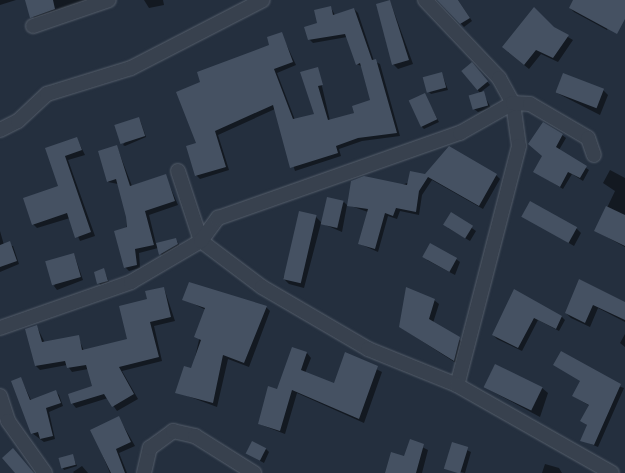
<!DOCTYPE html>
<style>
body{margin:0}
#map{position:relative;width:625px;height:473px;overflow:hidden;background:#242f3e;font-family:Commissioner,sans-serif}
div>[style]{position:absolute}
.shadow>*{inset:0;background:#0007}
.building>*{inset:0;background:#455162;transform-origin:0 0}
.roads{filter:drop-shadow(0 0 1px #565f6c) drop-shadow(0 0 1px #565f6c)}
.minor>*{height:14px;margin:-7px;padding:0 7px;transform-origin:7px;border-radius:7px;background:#38414e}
span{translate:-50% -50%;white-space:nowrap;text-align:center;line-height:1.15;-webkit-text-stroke:4px #1d2633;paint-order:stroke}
</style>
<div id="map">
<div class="shadow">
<i style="clip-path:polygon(0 0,16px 0,0 5px)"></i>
<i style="clip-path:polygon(26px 0,93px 0,35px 21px)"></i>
<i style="clip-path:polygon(144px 0,163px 0,164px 5px,149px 8px)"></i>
<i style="clip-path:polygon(439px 0,458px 0,472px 21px,464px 27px)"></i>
<i style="clip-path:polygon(574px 0,625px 0,625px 7px,617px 4px,607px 30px,574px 12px,570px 8px)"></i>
<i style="clip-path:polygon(390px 1px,413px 64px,398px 69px,393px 64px)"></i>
<i style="clip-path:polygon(331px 8px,335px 15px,354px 9px,358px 13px,374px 61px,380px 64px,400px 136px,362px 141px,339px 149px,341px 156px,295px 171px,275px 109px,218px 135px,229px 170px,200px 179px,196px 175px,201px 83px,271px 46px,281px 33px,296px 65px,277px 73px,295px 120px,316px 114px,318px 69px,330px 121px,355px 113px,372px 101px,363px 67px,357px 64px,347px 37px,313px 43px,309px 39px)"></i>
<i style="clip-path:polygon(554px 29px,573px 40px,558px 62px,541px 54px,529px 69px,508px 52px)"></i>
<i style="clip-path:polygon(475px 67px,490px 85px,482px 91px,491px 108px,478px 112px,474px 109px,480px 93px,463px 71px)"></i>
<i style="clip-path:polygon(442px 74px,448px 90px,431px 94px,428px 91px)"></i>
<i style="clip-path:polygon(603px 90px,608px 95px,600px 115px,555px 92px)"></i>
<i style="clip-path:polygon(424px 94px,439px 122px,424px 129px,420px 125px)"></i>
<i style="clip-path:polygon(140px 120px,146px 137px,125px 146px,123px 145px)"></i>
<i style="clip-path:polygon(562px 135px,566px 138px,559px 150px,589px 170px,583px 181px,572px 174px,563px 189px,535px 172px)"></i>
<i style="clip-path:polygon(77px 139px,85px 155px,68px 160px,95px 236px,80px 241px,70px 218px,37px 228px,33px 224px,60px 187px,47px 149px)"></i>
<i style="clip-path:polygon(117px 147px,132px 186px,165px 175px,178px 205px,149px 215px,156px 244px,176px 239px,181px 248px,163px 258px,158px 248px,139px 253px,140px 268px,129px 271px,125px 267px,127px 217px,118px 184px,108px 182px)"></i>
<i style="clip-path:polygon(610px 170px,625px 178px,625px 247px,596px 231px,615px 191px,603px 183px)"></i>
<i style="clip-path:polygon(496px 175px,500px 179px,483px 209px,432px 180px,422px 195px,419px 215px,400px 211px,397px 219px,388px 216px,378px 252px,360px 244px,368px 212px,348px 205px,426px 176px)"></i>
<i style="clip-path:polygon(344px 202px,347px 205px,342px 232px,321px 223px,304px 288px,289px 284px,283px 278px,316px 217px,323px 224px)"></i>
<i style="clip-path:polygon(452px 214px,476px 231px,470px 241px,448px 228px)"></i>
<i style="clip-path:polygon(523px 216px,576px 228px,581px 233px,574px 246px)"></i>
<i style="clip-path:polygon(0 231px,4px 245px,13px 246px,19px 264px,0 272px)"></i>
<i style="clip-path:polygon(74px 254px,83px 280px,57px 290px,54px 286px)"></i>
<i style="clip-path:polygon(456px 259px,460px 262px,455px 275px,427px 260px)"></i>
<i style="clip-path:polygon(104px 270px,109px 282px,100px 285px,95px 272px)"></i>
<i style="clip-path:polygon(580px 281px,625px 303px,625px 322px,598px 308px,590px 327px,571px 318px,566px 313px)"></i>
<i style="clip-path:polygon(164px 288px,175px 321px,154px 326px,162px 361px,122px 371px,138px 399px,117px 411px,108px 398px,76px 408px,72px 403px,94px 387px,88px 369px,72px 372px,67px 365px,40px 370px,36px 366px,37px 327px,45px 343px,78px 337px,84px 351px,129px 340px,148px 300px)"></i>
<i style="clip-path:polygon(514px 291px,562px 317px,565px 320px,559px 331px,538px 320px,522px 351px,497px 339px,493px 335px)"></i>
<i style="clip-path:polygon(184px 299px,266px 307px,270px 311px,249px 367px,228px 359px,217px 407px,177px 392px,192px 370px,206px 310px)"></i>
<i style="clip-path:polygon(434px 300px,439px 304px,433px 323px,464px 343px,459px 365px,400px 327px)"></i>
<i style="clip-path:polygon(625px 334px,625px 347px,620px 343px)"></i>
<i style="clip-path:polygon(307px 353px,311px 358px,305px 373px,335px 384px,346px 354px,382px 372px,364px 423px,297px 393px,285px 434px,259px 424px)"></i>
<i style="clip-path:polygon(555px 365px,624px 388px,598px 447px,581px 440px,588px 426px,582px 421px,590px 406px,573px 396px,581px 381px)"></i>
<i style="clip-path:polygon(21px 379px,31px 400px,56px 392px,59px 395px,63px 406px,49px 412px,55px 439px,44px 442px,32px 433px)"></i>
<i style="clip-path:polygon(486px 388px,542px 388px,548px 393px,540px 417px)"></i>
<i style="clip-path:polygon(119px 418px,135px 446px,119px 453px,127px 473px,110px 473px,92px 430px)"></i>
<i style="clip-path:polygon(410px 441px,428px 450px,422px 473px,386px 473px,405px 458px)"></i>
<i style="clip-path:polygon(453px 444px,471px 452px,465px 473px,445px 468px)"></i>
<i style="clip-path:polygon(266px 449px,269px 452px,264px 463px,248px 454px)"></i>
<i style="clip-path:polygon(72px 455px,77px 466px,64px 470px,63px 468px)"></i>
<i style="clip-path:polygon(545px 464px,559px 468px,562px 473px,542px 473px)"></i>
<i style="clip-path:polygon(82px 466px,88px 473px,74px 473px,73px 472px)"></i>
</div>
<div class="building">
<i style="clip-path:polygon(25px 0,53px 0,55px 9px,30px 18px)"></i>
<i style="clip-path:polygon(390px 0,409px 60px,392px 65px,376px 4px)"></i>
<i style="clip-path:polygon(437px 0,458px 0,470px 18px,460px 24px)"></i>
<i style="clip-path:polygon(573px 0,625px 0,625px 19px,617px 34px,569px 8px)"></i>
<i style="clip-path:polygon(331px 6px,333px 15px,354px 8px,372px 60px,376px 59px,397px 133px,358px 138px,336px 146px,338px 153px,290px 168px,273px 105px,215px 131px,226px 167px,195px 176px,186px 146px,196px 143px,176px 92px,200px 82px,197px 72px,269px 45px,267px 37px,282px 32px,293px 62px,274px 69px,293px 119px,314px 114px,300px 72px,318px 67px,323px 85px,318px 86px,328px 120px,354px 113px,352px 106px,370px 100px,360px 63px,356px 65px,345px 34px,308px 40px,304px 27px,317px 23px,314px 10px)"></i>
<i style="clip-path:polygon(534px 7px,554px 27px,569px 35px,553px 58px,536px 50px,524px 65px,502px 47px)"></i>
<i style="left:472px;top:62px;width:25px;height:14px;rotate:50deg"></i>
<i style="left:442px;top:72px;width:16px;height:20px;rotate:75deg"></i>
<i style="left:563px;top:73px;width:44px;height:21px;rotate:21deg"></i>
<i style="left:484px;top:91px;width:15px;height:16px;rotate:74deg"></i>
<i style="left:425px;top:93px;width:29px;height:18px;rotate:65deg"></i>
<i style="left:139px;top:117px;width:20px;height:26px;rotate:72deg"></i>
<i style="clip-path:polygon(543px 122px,563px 134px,556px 147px,587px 166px,580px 178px,568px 172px,560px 187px,533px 172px,542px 156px,528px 144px)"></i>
<i style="clip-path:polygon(77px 137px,82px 150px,65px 156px,91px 232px,75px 238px,67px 213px,32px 225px,23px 198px,58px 186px,45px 148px)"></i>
<i style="clip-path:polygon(117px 145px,130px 186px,166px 174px,175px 201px,145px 211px,154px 245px,135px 249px,137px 265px,124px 268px,114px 231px,127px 227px,126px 217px,116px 179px,107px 182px,98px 151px)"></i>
<i style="clip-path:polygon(449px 146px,497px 174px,479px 206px,428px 177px,419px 191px,416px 212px,396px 208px,393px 216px,385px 213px,375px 249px,358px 244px,368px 209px,347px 206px,351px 181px,364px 176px,407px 185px,410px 171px,425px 174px)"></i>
<i style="left:327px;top:197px;width:17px;height:28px;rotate:13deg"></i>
<i style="left:530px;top:201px;width:54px;height:18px;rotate:29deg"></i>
<i style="clip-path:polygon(606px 206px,625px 215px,625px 246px,594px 231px)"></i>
<i style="left:299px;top:211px;width:18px;height:70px;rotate:13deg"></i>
<i style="left:451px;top:212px;width:26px;height:15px;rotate:32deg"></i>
<i style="clip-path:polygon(176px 238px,178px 244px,159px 255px,156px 243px)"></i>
<i style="clip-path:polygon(10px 241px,17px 261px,0 267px,0 245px)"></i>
<i style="left:430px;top:243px;width:31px;height:16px;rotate:29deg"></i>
<i style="left:74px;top:253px;width:25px;height:30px;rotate:74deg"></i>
<i style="clip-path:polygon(104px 268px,108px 281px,97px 284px,94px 272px)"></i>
<i style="clip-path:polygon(579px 279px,625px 302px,625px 320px,593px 305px,585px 323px,565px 313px)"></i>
<i style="clip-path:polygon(189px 282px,267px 306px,244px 363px,223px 355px,213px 403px,175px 393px,184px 366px,191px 368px,201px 340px,194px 337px,205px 308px,182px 300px)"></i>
<i style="clip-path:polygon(164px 287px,171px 317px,150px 322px,159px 357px,119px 367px,134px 394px,112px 407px,104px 394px,71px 404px,68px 394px,92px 386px,86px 365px,67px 368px,65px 361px,35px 366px,25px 329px,37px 325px,42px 342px,79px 335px,82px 350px,127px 339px,119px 306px,147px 299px,145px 291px)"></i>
<i style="clip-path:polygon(406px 287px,435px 299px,429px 319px,460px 337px,454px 361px,399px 327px)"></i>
<i style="clip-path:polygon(514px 289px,562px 316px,556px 329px,534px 318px,518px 348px,492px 335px)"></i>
<i style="clip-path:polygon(292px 347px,307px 352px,301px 370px,334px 383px,345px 352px,378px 366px,359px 419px,292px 390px,280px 431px,258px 424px,268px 386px,277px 389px)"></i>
<i style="clip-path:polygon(561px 351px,621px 384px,594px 445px,580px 441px,587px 425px,580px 421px,589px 405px,572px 396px,580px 381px,553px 365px)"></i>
<i style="left:495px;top:364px;width:53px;height:26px;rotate:26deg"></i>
<i style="clip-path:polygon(21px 377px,30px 400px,56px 390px,61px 403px,46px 408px,53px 436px,40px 439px,38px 432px,31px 434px,11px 381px)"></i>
<i style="clip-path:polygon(119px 416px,131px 442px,116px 449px,125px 473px,111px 473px,90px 430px)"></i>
<i style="clip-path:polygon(410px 439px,424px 444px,416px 473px,385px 473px,391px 452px,404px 456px)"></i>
<i style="left:252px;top:441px;width:16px;height:14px;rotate:27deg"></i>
<i style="left:452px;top:442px;width:17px;height:28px;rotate:17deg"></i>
<i style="clip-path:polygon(13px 448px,34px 473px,15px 473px,2px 458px)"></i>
<i style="left:73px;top:454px;width:11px;height:15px;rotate:75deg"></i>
</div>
<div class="roads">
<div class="minor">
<i style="left:425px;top:0;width:108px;rotate:46.5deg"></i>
<i style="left:499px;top:78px;width:29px;rotate:61deg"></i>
<i style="left:513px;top:103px;width:43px;rotate:82.1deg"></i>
<i style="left:519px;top:146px;width:247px;rotate:104.5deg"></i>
<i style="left:33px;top:26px;width:80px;rotate:-18.9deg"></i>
<i style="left:0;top:130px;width:20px;rotate:-27deg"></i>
<i style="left:18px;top:121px;width:40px;rotate:-43deg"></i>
<i style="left:47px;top:94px;width:88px;rotate:-17.2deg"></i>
<i style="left:131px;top:68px;width:148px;rotate:-27.3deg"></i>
<i style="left:178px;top:171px;width:74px;rotate:71.8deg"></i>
<i style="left:201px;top:241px;width:76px;rotate:37deg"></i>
<i style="left:262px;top:287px;width:123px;rotate:30.3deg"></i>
<i style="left:368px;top:349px;width:96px;rotate:22deg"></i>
<i style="left:457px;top:385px;width:178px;rotate:29.6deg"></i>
<i style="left:0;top:328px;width:139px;rotate:-19.3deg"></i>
<i style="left:131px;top:282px;width:81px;rotate:-30.4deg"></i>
<i style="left:201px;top:241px;width:29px;rotate:-54deg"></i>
<i style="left:218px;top:218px;width:256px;rotate:-19.4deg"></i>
<i style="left:460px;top:133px;width:61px;rotate:-29.5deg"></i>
<i style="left:513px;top:103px;width:17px;rotate:3deg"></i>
<i style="left:530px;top:104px;width:67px;rotate:30.4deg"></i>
<i style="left:588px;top:138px;width:18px;rotate:71deg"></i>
<i style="left:0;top:396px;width:26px;rotate:72deg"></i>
<i style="left:8px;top:421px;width:64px;rotate:54.6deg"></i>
<i style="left:144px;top:473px;width:26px;rotate:-77deg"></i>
<i style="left:150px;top:448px;width:29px;rotate:-36deg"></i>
<i style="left:173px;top:431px;width:23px;rotate:13deg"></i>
<i style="left:195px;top:436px;width:70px;rotate:32.1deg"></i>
</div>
</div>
</div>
